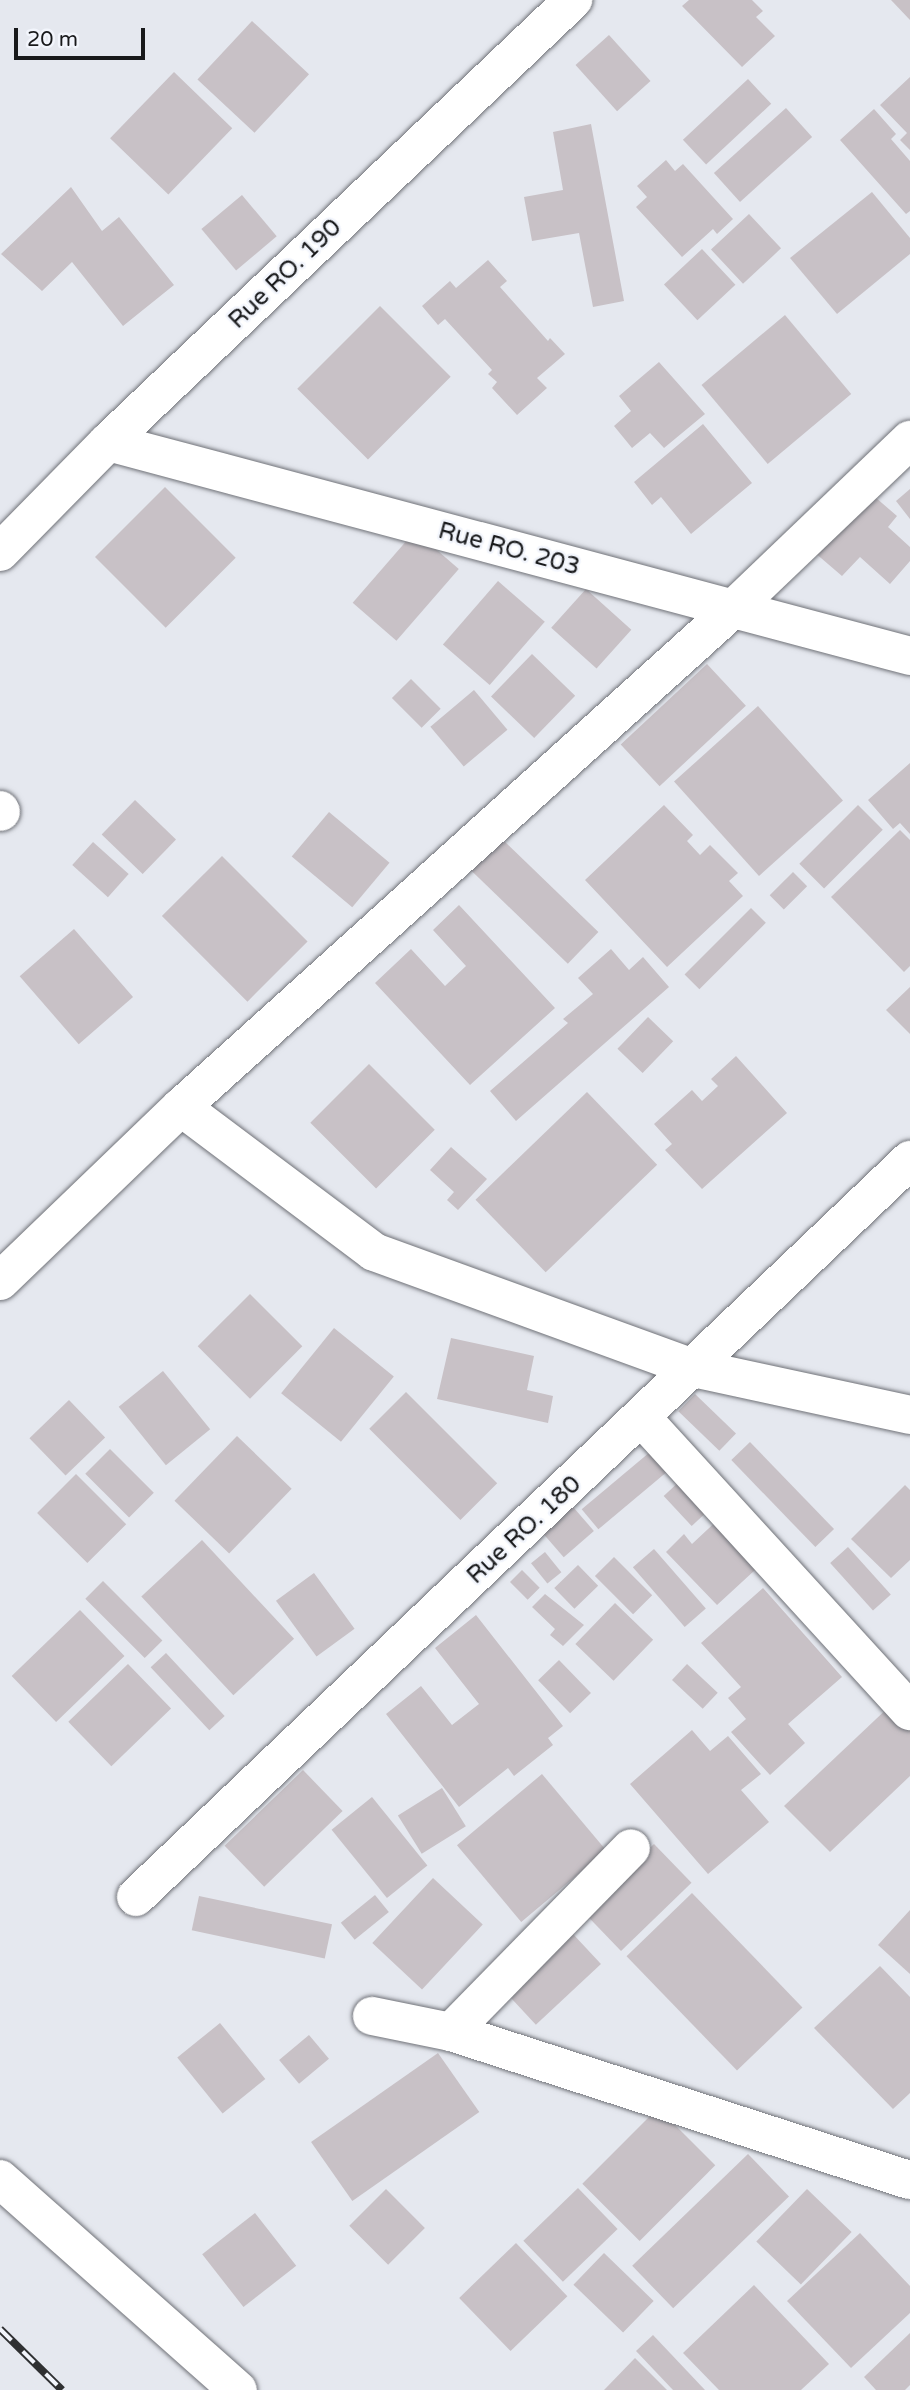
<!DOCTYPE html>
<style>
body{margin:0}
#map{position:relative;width:910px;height:2390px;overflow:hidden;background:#e5e8ef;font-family:"Varela Round",sans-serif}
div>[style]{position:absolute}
.building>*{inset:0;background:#c8c1c6;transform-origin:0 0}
.roads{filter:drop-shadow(0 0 2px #707278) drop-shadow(0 0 2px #707278)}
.minor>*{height:38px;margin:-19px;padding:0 19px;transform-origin:19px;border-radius:19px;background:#fff}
.rail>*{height:8px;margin-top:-4px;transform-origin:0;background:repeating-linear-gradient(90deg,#f2f5fc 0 16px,#2f3032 0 32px);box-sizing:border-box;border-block:2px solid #2f3032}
span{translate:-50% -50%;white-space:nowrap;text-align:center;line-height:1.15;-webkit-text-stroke:5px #f2f5fc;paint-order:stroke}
.street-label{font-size:24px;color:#18191b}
.scale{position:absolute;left:14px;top:28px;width:131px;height:32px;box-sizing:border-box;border:4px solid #18191b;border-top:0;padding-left:9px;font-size:21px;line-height:24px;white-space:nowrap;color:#18191b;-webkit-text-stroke:5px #f2f5fc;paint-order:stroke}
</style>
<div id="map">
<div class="building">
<i style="clip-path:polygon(689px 0,752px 0,763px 11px,756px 17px,775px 36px,742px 67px,682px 6px)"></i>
<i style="clip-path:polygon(891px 0,910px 0,910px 20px)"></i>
<i style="left:252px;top:21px;width:78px;height:80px;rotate:43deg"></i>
<i style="left:609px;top:35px;width:62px;height:45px;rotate:48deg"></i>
<i style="left:174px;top:72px;width:81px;height:92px;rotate:44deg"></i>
<i style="clip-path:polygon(910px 77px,910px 150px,900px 140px,907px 133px,880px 105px)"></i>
<i style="left:748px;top:79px;width:34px;height:89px;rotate:47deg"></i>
<i style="left:786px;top:108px;width:39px;height:97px;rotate:48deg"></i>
<i style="clip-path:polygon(874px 109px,896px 134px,891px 139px,910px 161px,910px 211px,906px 214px,840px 140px)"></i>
<i style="clip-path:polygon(591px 124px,624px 301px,593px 307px,579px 233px,532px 241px,524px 197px,563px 190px,553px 132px)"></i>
<i style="clip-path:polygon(666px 160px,675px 171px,683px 164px,733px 219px,717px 234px,713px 229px,682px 257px,636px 207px,647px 197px,637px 186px)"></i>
<i style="clip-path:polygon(71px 187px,102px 231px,119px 217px,174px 285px,123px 326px,72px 262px,42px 291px,1px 254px)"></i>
<i style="clip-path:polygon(872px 192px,910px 238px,910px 254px,837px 314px,790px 258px)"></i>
<i style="left:242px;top:195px;width:54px;height:53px;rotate:50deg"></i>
<i style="left:749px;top:214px;width:47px;height:52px;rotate:47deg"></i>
<i style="left:702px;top:249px;width:49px;height:52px;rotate:47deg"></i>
<i style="clip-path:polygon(488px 260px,507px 281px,500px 287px,548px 341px,550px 338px,565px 354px,537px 378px,547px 388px,517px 415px,492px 388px,497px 382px,488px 374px,492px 370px,445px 319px,438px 325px,422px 306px,450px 281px,456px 288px)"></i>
<i style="left:380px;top:306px;width:100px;height:117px;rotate:45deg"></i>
<i style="left:785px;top:315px;width:103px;height:109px;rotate:50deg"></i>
<i style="clip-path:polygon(659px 362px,705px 414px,664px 448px,650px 433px,632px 448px,614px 426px,631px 411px,619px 396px)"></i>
<i style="clip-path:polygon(703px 424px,752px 483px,691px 534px,661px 497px,652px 505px,634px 482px)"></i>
<i style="left:165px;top:487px;width:100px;height:99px;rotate:45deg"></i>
<i style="clip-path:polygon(910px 489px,910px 519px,896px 501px)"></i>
<i style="clip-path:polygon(868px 491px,897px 516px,888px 527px,910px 547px,910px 561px,890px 584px,860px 557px,842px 576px,814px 552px)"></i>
<i style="left:415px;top:531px;width:58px;height:95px;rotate:41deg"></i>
<i style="left:498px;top:581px;width:62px;height:84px;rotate:41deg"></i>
<i style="left:586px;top:589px;width:61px;height:52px;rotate:42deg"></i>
<i style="left:532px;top:654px;width:60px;height:59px;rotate:44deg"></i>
<i style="left:707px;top:664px;width:57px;height:118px;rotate:47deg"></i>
<i style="left:411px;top:679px;width:42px;height:27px;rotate:45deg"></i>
<i style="left:474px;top:690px;width:52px;height:57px;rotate:50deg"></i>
<i style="left:758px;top:706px;width:127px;height:113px;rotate:48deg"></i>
<i style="clip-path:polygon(910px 763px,910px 834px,900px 823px,893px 829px,868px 800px)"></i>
<i style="left:135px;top:800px;width:57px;height:48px;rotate:44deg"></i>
<i style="clip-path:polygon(664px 805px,693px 835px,687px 841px,700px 855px,710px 845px,738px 873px,729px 881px,743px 896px,667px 967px,585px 880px)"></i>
<i style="left:858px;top:805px;width:35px;height:83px;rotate:45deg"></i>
<i style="left:329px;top:812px;width:79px;height:58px;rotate:40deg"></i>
<i style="clip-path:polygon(900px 830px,910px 840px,910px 966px,904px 972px,831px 897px)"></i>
<i style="left:502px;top:839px;width:134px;height:44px;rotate:44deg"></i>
<i style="left:93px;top:842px;width:48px;height:31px;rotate:42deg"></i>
<i style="left:222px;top:856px;width:121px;height:85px;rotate:45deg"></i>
<i style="left:793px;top:872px;width:20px;height:33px;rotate:45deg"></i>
<i style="clip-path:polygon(459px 905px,555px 1008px,470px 1085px,375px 983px,411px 949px,445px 986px,466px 966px,433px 930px)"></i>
<i style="left:751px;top:908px;width:21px;height:94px;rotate:45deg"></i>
<i style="left:74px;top:929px;width:90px;height:72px;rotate:49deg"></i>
<i style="clip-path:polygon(611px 949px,629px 970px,643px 957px,669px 987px,516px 1121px,490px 1091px,568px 1023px,563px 1019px,593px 994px,578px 978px)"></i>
<i style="clip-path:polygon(910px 987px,910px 1034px,886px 1010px)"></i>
<i style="left:648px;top:1017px;width:35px;height:44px;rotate:44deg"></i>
<i style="clip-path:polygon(736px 1056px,787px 1113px,702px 1189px,665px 1150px,672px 1144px,654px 1124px,692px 1090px,702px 1101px,718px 1086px,711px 1079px)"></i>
<i style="left:369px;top:1064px;width:93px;height:83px;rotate:45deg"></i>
<i style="left:587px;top:1092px;width:101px;height:155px;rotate:46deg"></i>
<i style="clip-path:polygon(451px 1147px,487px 1179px,458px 1210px,447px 1200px,454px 1192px,430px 1170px)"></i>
<i style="left:250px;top:1294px;width:74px;height:74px;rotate:45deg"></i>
<i style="left:334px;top:1328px;width:77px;height:84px;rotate:39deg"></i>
<i style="clip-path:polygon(451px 1338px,534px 1356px,527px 1390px,553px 1396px,548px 1423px,437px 1399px)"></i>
<i style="left:163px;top:1371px;width:75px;height:57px;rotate:51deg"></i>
<i style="left:406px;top:1392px;width:129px;height:52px;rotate:45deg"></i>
<i style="left:695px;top:1394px;width:57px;height:24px;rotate:44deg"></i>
<i style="left:69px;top:1400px;width:52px;height:55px;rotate:46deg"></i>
<i style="left:237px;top:1436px;width:76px;height:90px;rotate:44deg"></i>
<i style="left:750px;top:1442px;width:121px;height:26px;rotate:46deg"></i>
<i style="left:656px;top:1447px;width:26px;height:97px;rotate:50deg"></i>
<i style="left:110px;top:1449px;width:62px;height:35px;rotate:45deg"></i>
<i style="left:76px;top:1474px;width:71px;height:55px;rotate:45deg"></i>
<i style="left:682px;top:1479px;width:41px;height:25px;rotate:47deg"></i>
<i style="clip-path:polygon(905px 1485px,910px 1490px,910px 1560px,891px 1578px,851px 1539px)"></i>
<i style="left:567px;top:1500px;width:41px;height:40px;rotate:49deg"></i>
<i style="clip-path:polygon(723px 1515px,766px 1560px,717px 1605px,666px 1552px,684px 1534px,692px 1544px)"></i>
<i style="left:202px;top:1540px;width:135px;height:83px;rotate:47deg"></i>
<i style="left:848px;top:1547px;width:64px;height:24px;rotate:48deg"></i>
<i style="left:654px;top:1549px;width:79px;height:28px;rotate:49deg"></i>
<i style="left:545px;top:1552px;width:26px;height:18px;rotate:51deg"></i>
<i style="left:614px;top:1557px;width:54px;height:27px;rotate:45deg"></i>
<i style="left:578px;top:1565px;width:29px;height:33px;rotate:46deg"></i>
<i style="left:522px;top:1570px;width:25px;height:17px;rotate:45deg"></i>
<i style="left:314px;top:1573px;width:69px;height:47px;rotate:54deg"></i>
<i style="left:103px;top:1581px;width:84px;height:25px;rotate:45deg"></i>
<i style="clip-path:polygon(763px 1588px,842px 1677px,788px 1724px,805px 1743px,770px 1775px,731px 1732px,746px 1719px,728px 1698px,741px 1687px,701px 1643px)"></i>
<i style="clip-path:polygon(545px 1594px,584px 1625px,563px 1646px,550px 1635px,555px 1629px,532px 1607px)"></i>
<i style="left:615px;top:1603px;width:53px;height:57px;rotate:44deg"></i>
<i style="left:80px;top:1610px;width:64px;height:95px;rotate:46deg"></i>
<i style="clip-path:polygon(476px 1615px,563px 1726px,548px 1738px,553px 1745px,514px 1776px,508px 1768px,459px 1807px,386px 1714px,421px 1686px,452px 1725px,479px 1704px,435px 1648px)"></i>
<i style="left:166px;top:1653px;width:86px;height:21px;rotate:47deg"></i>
<i style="left:559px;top:1660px;width:46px;height:29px;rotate:46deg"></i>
<i style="left:128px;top:1664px;width:62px;height:83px;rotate:46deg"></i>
<i style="left:687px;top:1664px;width:42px;height:22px;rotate:43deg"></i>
<i style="clip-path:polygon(893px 1703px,910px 1721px,910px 1776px,830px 1852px,784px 1806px)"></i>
<i style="clip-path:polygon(692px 1730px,710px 1751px,728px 1736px,761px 1774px,741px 1790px,769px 1822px,708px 1874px,630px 1784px)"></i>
<i style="left:303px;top:1770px;width:57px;height:109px;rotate:46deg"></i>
<i style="left:542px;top:1774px;width:100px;height:111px;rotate:50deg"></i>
<i style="left:442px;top:1788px;width:45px;height:52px;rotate:58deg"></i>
<i style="left:372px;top:1797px;width:88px;height:52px;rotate:51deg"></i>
<i style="left:654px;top:1844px;width:54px;height:98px;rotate:46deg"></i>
<i style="left:433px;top:1878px;width:68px;height:89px;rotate:43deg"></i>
<i style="left:692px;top:1893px;width:159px;height:91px;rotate:46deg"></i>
<i style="left:375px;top:1895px;width:22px;height:44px;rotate:51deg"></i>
<i style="left:199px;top:1896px;width:136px;height:35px;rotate:12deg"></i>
<i style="clip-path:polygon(910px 1910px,910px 1974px,878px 1945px)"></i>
<i style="left:573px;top:1934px;width:41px;height:89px;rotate:47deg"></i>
<i style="clip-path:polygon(880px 1966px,910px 1997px,910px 2093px,893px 2109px,814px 2028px)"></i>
<i style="left:220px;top:2023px;width:72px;height:55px;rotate:51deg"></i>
<i style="left:309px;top:2035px;width:31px;height:39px;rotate:50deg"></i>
<i style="left:438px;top:2053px;width:72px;height:155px;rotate:55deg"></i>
<i style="left:658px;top:2108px;width:81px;height:107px;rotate:45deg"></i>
<i style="left:748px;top:2154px;width:59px;height:161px;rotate:46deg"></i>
<i style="left:578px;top:2188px;width:57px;height:76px;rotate:46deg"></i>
<i style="left:386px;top:2189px;width:55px;height:52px;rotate:45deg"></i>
<i style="left:807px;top:2189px;width:62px;height:73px;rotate:44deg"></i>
<i style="left:255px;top:2213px;width:67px;height:67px;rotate:52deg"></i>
<i style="clip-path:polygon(860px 2233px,910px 2286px,910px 2313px,851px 2368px,787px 2301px)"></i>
<i style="left:516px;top:2243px;width:74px;height:79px;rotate:46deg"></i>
<i style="left:604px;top:2253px;width:69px;height:44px;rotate:44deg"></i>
<i style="clip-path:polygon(754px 2285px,829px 2364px,801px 2390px,719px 2390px,683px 2353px)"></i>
<i style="clip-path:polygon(910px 2333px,910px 2385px,905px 2390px,876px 2390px,864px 2377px)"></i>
<i style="clip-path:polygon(653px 2335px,705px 2390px,673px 2390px,636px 2351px)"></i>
<i style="clip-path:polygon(635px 2358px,667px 2390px,604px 2390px)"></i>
</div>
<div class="roads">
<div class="minor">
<i style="left:108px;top:442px;width:830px;rotate:14.94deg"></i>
<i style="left:0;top:552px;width:154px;rotate:-45.5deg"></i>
<i style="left:108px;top:442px;width:642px;rotate:-43.55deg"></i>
<i style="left:0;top:810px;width:2px;rotate:63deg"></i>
<i style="left:181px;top:1107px;width:241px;rotate:36.9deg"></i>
<i style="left:374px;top:1252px;width:339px;rotate:20deg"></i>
<i style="left:693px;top:1368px;width:222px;rotate:12.2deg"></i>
<i style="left:0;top:1281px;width:251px;rotate:-43.9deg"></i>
<i style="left:181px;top:1107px;width:743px;rotate:-42.06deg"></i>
<i style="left:733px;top:609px;width:245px;rotate:-43.7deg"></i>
<i style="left:642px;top:1418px;width:397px;rotate:47.6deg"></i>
<i style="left:136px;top:1897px;width:1069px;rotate:-43.6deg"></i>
<i style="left:372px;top:2016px;width:81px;rotate:11.4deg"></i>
<i style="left:451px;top:2032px;width:482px;rotate:17.9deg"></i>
<i style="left:451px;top:2032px;width:257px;rotate:-45.6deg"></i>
<i style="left:0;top:2179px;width:318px;rotate:41.6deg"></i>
</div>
</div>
<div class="rail">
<i style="left:0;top:2329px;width:87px;rotate:44.5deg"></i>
</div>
<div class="street-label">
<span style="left:285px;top:274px;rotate:-44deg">Rue RO. 190</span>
<span style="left:509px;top:549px;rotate:15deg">Rue RO. 203</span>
<span style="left:524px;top:1530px;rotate:-43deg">Rue RO. 180</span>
</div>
<div class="scale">20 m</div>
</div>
